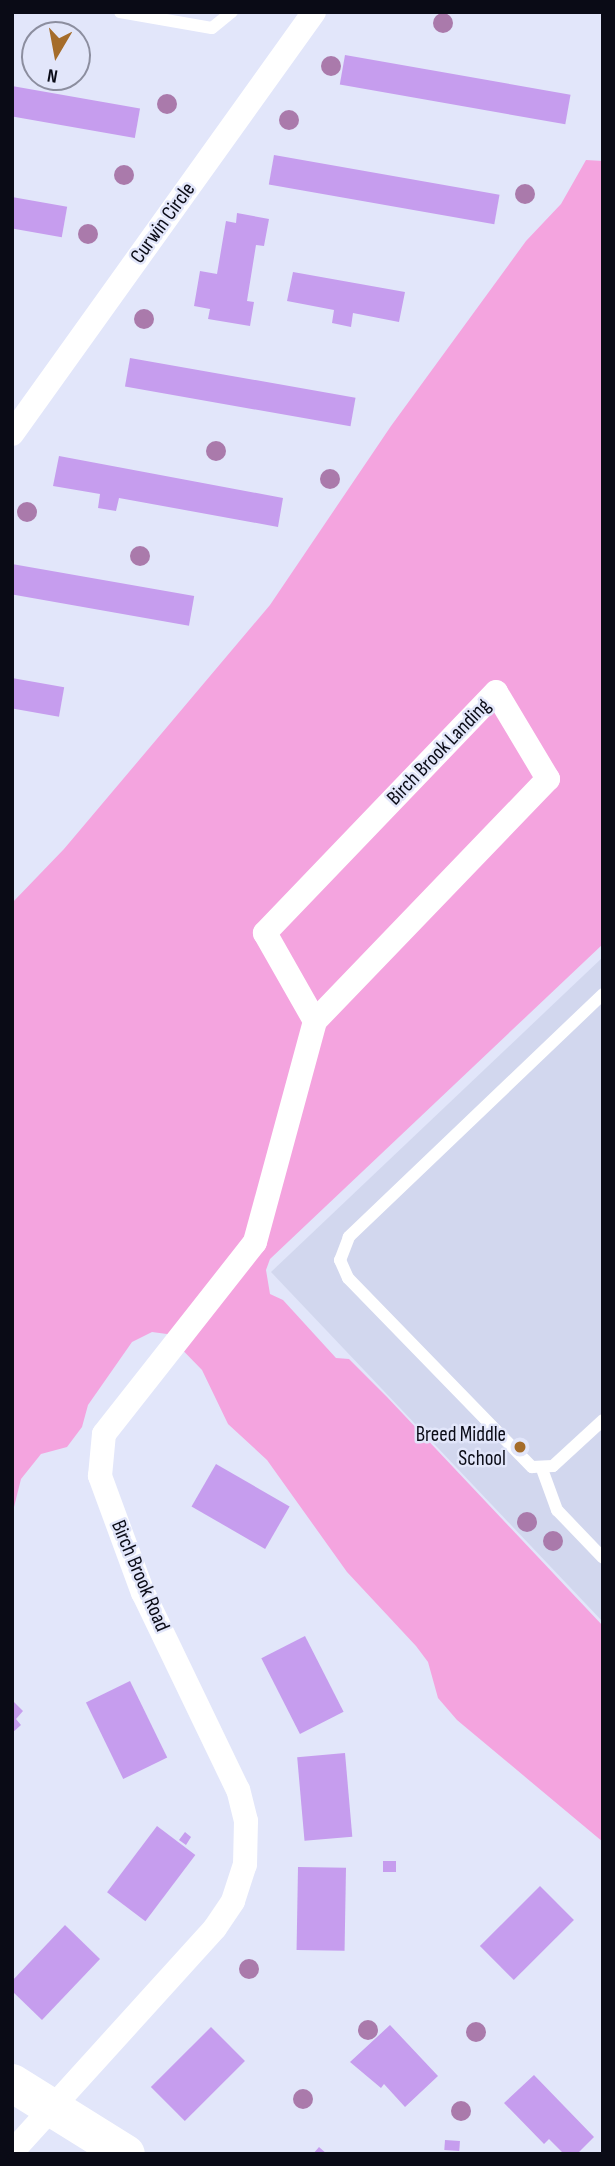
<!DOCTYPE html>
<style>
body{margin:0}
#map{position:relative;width:615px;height:2166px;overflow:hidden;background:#e2e6fa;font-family:"Sofia Sans Condensed",sans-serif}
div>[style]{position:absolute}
.built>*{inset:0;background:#d2d7ee}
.green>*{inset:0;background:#f4a4df}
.building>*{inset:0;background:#c69dee;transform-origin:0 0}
.service>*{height:12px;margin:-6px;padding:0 6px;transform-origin:6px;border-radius:6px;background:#fff}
.minor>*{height:24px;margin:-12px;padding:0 12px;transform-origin:12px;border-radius:12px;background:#fff}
.primary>*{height:38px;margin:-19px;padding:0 19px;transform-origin:19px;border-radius:19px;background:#fff}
.trees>*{width:20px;height:20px;margin:-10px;border-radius:50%;background:#aa7aab}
.dots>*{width:19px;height:19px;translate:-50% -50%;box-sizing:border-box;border:4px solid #e2e6fa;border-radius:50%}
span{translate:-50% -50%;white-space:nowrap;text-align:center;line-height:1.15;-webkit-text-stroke:5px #e2e6fa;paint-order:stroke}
.street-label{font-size:21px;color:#0a0b16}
.poi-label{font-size:21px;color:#0a0b16}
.right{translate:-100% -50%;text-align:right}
.frame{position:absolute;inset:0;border:14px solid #0a0b16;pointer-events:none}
.north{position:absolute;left:21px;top:21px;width:70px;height:70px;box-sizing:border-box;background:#e2e6fa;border:2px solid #8c8e9f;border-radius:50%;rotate:190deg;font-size:19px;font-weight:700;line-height:28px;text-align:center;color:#0a0b16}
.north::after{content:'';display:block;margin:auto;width:24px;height:32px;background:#a56c2a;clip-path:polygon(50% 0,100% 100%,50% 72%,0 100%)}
</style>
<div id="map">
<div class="built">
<i style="clip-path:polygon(603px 957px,603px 1622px,271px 1272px)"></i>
</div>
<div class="green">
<i style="clip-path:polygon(586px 160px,603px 161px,603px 944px,270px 1259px,266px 1270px,270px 1294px,283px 1300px,336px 1358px,349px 1359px,387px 1397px,603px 1626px,603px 1842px,457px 1720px,438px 1698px,428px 1662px,416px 1646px,347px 1572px,267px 1460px,228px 1424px,202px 1370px,167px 1334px,152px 1332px,132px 1342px,88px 1405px,82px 1427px,67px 1447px,41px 1454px,21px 1479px,12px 1515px,12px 903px,64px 849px,270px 605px,391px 426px,526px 241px,561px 204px)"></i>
</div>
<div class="building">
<i style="left:345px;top:55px;width:229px;height:30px;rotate:10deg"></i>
<i style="left:12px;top:86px;width:130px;height:30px;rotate:10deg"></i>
<i style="left:274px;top:155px;width:229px;height:30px;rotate:10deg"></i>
<i style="left:12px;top:197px;width:56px;height:31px;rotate:10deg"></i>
<i style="clip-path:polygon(237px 213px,269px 219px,264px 246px,256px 245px,247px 301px,254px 302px,250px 326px,208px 319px,210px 309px,194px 306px,200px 271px,217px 274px,226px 221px,236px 223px)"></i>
<i style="clip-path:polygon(293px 272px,405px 292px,399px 322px,353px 313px,351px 327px,332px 323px,334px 310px,287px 301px)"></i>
<i style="left:130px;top:358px;width:229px;height:29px;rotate:10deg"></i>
<i style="clip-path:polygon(59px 456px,283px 498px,278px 527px,119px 498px,116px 511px,98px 508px,100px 494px,53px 486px)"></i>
<i style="left:12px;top:564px;width:185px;height:30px;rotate:10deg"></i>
<i style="left:12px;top:678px;width:53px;height:30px;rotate:10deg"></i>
<i style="left:216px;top:1464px;width:85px;height:49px;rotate:30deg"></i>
<i style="left:305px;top:1636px;width:85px;height:49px;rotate:63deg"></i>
<i style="left:130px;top:1681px;width:85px;height:49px;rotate:64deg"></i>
<i style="clip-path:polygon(12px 1700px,23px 1711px,16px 1719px,21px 1725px,12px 1733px)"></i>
<i style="left:345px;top:1753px;width:84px;height:48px;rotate:85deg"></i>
<i style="left:157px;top:1826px;width:48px;height:83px;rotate:37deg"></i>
<i style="clip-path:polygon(185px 1832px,191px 1837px,186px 1845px,179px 1840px)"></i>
<i style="left:383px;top:1861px;width:13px;height:11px"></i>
<i style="left:298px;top:1867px;width:48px;height:83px;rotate:1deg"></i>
<i style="left:540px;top:1886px;width:48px;height:85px;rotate:45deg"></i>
<i style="clip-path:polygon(65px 1925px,100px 1959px,42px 2020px,12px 1991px,12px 1981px)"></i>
<i style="clip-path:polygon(390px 2025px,438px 2076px,405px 2107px,384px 2084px,381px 2088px,350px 2062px)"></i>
<i style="left:211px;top:2027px;width:48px;height:85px;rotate:45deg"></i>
<i style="clip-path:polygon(534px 2075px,594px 2137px,577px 2154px,564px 2154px,549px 2139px,544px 2144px,504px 2103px)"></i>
<i style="left:445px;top:2140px;width:15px;height:10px;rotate:4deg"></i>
<i style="clip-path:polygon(319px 2147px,327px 2154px,313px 2154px)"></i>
</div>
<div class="service">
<i style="left:120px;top:12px;width:93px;rotate:9.9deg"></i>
<i style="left:212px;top:28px;width:26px;rotate:-39deg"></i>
<i style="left:603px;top:994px;width:352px;rotate:136.3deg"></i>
<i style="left:349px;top:1237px;width:25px;rotate:111deg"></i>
<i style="left:340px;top:1260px;width:20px;rotate:66deg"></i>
<i style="left:348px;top:1278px;width:264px;rotate:45.8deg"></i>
<i style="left:532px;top:1467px;width:21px;rotate:-3deg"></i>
<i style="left:553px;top:1466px;width:68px;rotate:-42.6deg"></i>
<i style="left:542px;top:1469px;width:44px;rotate:69.9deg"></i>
<i style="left:557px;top:1510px;width:66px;rotate:46.2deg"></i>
</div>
<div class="minor">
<i style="left:12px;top:434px;width:519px;rotate:-54.41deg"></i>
<i style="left:12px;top:2152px;width:302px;rotate:-47.8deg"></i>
<i style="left:215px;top:1928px;width:32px;rotate:-56deg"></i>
<i style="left:233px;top:1901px;width:38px;rotate:-72deg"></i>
<i style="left:245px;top:1865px;width:44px;rotate:-88.7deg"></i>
<i style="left:246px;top:1821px;width:32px;rotate:-104deg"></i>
<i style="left:238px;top:1790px;width:219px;rotate:-115.7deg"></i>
<i style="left:143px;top:1593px;width:125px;rotate:-110.2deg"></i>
<i style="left:100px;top:1476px;width:42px;rotate:-84.6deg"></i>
<i style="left:104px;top:1434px;width:244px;rotate:-51.8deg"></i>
<i style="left:255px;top:1242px;width:229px;rotate:-74.8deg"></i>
<i style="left:315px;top:1021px;width:336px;rotate:-46.1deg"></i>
<i style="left:548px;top:779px;width:101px;rotate:-120.9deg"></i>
<i style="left:496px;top:692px;width:334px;rotate:133.8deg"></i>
<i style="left:265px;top:933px;width:101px;rotate:60.4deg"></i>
</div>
<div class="primary">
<i style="left:12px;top:2083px;width:134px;rotate:31.9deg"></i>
</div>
<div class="trees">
<i style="left:443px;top:23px"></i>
<i style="left:331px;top:66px"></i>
<i style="left:167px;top:104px"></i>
<i style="left:289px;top:120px"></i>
<i style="left:124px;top:175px"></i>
<i style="left:525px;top:194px"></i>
<i style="left:88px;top:234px"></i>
<i style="left:144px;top:319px"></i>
<i style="left:216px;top:451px"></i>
<i style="left:330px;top:479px"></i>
<i style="left:27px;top:512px"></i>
<i style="left:140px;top:556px"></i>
<i style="left:527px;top:1522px"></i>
<i style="left:553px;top:1541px"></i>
<i style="left:249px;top:1969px"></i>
<i style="left:368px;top:2030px"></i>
<i style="left:476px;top:2032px"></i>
<i style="left:303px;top:2099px"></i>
<i style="left:461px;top:2111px"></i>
</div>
<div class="dots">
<i style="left:520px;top:1447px;background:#a56c2a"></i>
</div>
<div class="street-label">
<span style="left:163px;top:223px;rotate:-54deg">Curwin Circle</span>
<span style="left:439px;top:752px;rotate:-46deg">Birch Brook Landing</span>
<span style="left:140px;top:1576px;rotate:67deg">Birch Brook Road</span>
</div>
<div class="poi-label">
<span class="right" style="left:506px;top:1447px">Breed Middle<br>School</span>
</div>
<div class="frame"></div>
<div class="north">N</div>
</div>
